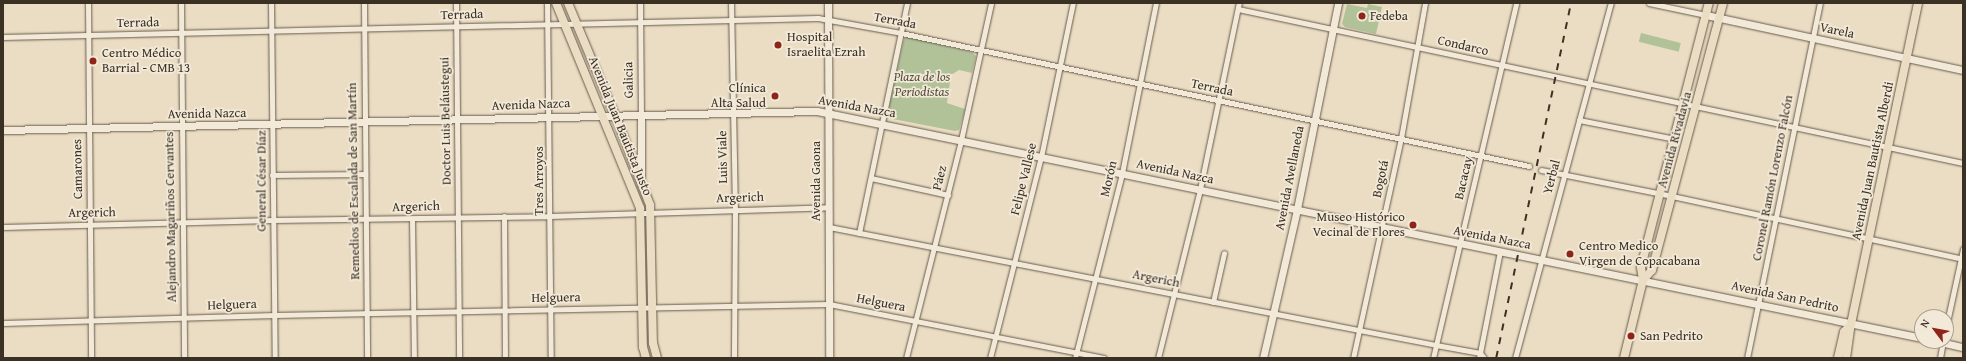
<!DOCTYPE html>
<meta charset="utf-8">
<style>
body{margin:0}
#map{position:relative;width:1966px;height:361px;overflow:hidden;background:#ebddc3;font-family:"Gentium Book Plus",serif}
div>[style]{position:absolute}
.green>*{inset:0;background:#b1c299;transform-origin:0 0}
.roads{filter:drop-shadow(0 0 1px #675b4c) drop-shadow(0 0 1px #675b4c)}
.street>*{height:5px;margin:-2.5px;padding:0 2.5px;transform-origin:2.5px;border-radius:2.5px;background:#f2e9d8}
.secondary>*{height:7px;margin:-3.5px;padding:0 3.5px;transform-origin:3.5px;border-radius:3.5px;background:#f2e9d8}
.primary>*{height:8px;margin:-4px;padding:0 4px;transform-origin:4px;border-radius:4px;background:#ebddc3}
.rail>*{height:1.5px;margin-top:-0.75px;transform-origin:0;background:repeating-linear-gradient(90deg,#3b3024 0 7px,transparent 0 14px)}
.dots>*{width:11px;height:11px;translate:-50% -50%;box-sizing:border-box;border:2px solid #f2e9d8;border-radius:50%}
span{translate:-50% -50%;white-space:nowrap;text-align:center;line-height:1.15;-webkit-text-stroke:3.5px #f2e9d8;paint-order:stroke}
.street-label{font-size:13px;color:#3b3024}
.poi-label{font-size:13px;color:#3b3024}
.left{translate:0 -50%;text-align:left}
.right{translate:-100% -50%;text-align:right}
.park-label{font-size:13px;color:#534d3b;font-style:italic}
.frame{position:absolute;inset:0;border:4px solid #3b3024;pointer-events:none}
.north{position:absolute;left:1914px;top:309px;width:40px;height:40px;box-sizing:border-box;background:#f2e9d8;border:1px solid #a99f90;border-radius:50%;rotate:302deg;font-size:11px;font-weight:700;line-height:16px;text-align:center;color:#3b3024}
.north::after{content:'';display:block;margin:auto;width:14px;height:18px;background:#8f2418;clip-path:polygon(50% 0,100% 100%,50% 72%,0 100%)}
</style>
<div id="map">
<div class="green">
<i style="clip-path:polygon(1347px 4px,1367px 8px,1368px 4px,1382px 7px,1376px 34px,1345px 27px,1342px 24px)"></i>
<i style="left:1641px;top:33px;width:41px;height:9px;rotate:14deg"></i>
<i style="clip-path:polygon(907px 37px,972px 52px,976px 56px,972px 73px,959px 70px,951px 75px,947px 103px,965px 109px,959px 130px,955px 131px,893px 119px,889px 115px,888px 111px,904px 39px)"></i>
</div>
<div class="roads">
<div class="street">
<i style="left:88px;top:3px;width:355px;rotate:89.5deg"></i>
<i style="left:181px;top:3px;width:355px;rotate:89.5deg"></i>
<i style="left:271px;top:3px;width:355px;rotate:89.4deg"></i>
<i style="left:364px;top:3px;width:355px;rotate:89.5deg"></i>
<i style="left:456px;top:3px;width:355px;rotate:89.5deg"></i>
<i style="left:547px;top:3px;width:355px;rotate:89.4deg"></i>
<i style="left:640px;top:3px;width:111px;rotate:89.5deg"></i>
<i style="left:731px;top:3px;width:207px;rotate:88.9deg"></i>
<i style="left:735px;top:210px;width:148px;rotate:90.4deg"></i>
<i style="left:1649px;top:3px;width:58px;rotate:11.9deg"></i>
<i style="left:1238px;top:9px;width:741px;rotate:11.99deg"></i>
<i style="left:3px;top:37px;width:815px;rotate:-1.34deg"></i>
<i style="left:818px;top:18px;width:84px;rotate:10.2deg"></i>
<i style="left:901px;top:33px;width:642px;rotate:11.96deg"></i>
<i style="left:1579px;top:120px;width:98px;rotate:11.2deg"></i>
<i style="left:1541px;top:170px;width:134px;rotate:11.2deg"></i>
<i style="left:1672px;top:196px;width:298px;rotate:12.2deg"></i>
<i style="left:272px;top:175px;width:93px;rotate:-0.6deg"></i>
<i style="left:871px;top:178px;width:79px;rotate:12.4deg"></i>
<i style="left:504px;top:216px;width:142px;rotate:89.6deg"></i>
<i style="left:412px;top:219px;width:139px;rotate:89.2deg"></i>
<i style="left:3px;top:227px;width:270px;rotate:-1.5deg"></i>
<i style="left:273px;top:220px;width:277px;rotate:-0.8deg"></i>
<i style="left:550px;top:216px;width:279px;rotate:-1.8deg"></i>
<i style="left:829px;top:227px;width:618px;rotate:11deg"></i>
<i style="left:1436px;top:345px;width:45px;rotate:10.3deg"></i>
<i style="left:1480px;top:353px;width:6px;rotate:51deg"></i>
<i style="left:859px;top:233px;width:235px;rotate:-78.2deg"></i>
<i style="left:1213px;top:302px;width:50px;rotate:-77.3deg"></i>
<i style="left:3px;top:323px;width:272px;rotate:-1.7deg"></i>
<i style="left:275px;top:315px;width:554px;rotate:-1.14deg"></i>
<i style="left:829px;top:304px;width:280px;rotate:11.1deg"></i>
<i style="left:1946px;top:327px;width:80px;rotate:-77.7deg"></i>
<i style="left:906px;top:358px;width:225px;rotate:-75.8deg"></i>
<i style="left:961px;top:140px;width:140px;rotate:-77.6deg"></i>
<i style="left:990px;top:358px;width:207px;rotate:-75.8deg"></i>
<i style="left:1041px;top:157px;width:157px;rotate:-78.3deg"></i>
<i style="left:1075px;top:358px;width:191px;rotate:-75.7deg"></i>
<i style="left:1122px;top:173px;width:173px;rotate:-78.7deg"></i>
<i style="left:1158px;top:358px;width:174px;rotate:-76deg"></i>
<i style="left:1200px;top:189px;width:190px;rotate:-78.2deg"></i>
<i style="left:1353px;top:358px;width:225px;rotate:-77.7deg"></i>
<i style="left:1401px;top:138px;width:137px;rotate:-79.9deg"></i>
<i style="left:1433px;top:358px;width:365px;rotate:-76.8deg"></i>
<i style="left:1479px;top:358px;width:109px;rotate:-78.9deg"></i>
<i style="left:1515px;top:358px;width:368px;rotate:-74.9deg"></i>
<i style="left:1747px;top:358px;width:362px;rotate:-78.4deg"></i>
<i style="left:1940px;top:358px;width:17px;rotate:-80deg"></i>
</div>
<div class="secondary">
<i style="left:828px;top:3px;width:355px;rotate:89.8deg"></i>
<i style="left:1706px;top:15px;width:263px;rotate:12.1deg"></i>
<i style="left:3px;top:130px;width:814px;rotate:-1.34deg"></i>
<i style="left:817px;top:111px;width:1128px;rotate:11.61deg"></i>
<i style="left:641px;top:181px;width:67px;rotate:-90deg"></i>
<i style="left:1936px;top:341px;width:28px;rotate:13deg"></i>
<i style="left:1263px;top:358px;width:153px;rotate:-77.1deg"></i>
<i style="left:1297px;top:209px;width:210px;rotate:-78.7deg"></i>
</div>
<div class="primary">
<i style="left:556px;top:3px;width:222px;rotate:67.7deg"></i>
<i style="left:640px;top:208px;width:139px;rotate:88.8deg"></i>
<i style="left:643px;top:347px;width:11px;rotate:75deg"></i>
<i style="left:568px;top:3px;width:132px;rotate:67.3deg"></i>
<i style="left:619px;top:125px;width:86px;rotate:68.8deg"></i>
<i style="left:650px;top:205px;width:138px;rotate:88.8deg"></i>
<i style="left:653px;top:343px;width:16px;rotate:75deg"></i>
<i style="left:1643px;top:280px;width:13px;rotate:-48deg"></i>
<i style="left:1652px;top:270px;width:276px;rotate:-75.1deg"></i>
<i style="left:1624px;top:358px;width:80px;rotate:-76.3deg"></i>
<i style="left:1643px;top:280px;width:13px;rotate:-99deg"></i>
<i style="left:1641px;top:267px;width:273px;rotate:-75.6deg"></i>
<i style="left:1838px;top:358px;width:27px;rotate:-77deg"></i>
<i style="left:1844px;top:332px;width:11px;rotate:-49deg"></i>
<i style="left:1846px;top:358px;width:34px;rotate:-82deg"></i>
<i style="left:1851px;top:324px;width:328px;rotate:-78.2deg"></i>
</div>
</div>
<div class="rail">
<i style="left:1496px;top:358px;width:363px;rotate:-78.1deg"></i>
</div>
<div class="dots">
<i style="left:1362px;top:16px;background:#8f2418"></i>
<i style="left:778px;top:45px;background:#8f2418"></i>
<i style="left:93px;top:61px;background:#8f2418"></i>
<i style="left:775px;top:96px;background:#8f2418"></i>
<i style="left:1413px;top:225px;background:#8f2418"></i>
<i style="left:1570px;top:254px;background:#8f2418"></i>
<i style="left:1631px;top:336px;background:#8f2418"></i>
</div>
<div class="street-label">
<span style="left:462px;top:15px;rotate:-2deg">Terrada</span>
<span style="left:895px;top:21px;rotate:11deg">Terrada</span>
<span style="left:138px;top:23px;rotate:-1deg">Terrada</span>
<span style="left:1837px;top:31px;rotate:12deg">Varela</span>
<span style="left:1463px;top:46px;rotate:13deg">Condarco</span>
<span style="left:629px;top:80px;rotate:-91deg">Galicia</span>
<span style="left:1212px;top:88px;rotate:12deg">Terrada</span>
<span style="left:531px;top:105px;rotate:-2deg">Avenida Nazca</span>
<span style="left:857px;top:107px;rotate:10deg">Avenida Nazca</span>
<span style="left:207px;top:114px;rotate:-1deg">Avenida Nazca</span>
<span style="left:446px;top:121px;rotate:-91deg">Doctor Luis Beláustegui</span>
<span style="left:620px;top:126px;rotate:68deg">Avenida Juan Bautista Justo</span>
<span style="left:1675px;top:140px;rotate:-75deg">Avenida Rivadavia</span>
<span style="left:723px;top:157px;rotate:-91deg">Luis Viale</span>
<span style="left:1873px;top:161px;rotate:-78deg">Avenida Juan Bautista Alberdi</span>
<span style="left:78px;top:169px;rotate:-91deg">Camarones</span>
<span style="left:1175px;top:172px;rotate:12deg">Avenida Nazca</span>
<span style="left:1552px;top:177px;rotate:-75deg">Yerbal</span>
<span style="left:940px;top:178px;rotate:-76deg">Páez</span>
<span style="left:1290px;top:178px;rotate:-79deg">Avenida Avellaneda</span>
<span style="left:1464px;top:178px;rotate:-77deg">Bacacay</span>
<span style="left:1773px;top:178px;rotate:-79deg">Coronel Ramón Lorenzo Falcón</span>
<span style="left:1024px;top:179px;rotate:-76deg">Felipe Vallese</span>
<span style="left:1109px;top:179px;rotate:-77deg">Morón</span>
<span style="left:1381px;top:179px;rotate:-78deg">Bogotá</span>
<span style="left:262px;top:181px;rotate:-90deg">General César Díaz</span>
<span style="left:354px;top:181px;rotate:-91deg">Remedios de Escalada de San Martín</span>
<span style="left:539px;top:181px;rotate:-90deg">Tres Arroyos</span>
<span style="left:816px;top:181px;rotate:-90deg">Avenida Gaona</span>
<span style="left:740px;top:198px;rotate:-2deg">Argerich</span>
<span style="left:416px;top:207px;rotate:-2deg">Argerich</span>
<span style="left:92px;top:213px;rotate:-1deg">Argerich</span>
<span style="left:171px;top:217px;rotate:-91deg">Alejandro Magariños Cervantes</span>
<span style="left:1492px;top:238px;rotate:11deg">Avenida Nazca</span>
<span style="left:1156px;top:279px;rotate:11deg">Argerich</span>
<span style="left:1785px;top:297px;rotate:12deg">Avenida San Pedrito</span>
<span style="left:556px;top:298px;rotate:-1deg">Helguera</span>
<span style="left:881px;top:303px;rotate:11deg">Helguera</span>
<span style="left:232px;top:305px;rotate:-2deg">Helguera</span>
</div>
<div class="poi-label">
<span class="left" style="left:1370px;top:16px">Fedeba</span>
<span class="left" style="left:787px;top:45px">Hospital<br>Israelita Ezrah</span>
<span class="left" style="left:102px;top:61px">Centro Médico<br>Barrial - CMB 13</span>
<span class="right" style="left:766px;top:96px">Clínica<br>Alta Salud</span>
<span class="right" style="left:1405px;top:225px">Museo Histórico<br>Vecinal de Flores</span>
<span class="left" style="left:1579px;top:254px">Centro Medico<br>Virgen de Copacabana</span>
<span class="left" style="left:1640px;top:336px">San Pedrito</span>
</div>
<div class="park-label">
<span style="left:922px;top:85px">Plaza de los<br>Periodistas</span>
</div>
<div class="frame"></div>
<div class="north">N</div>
</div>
